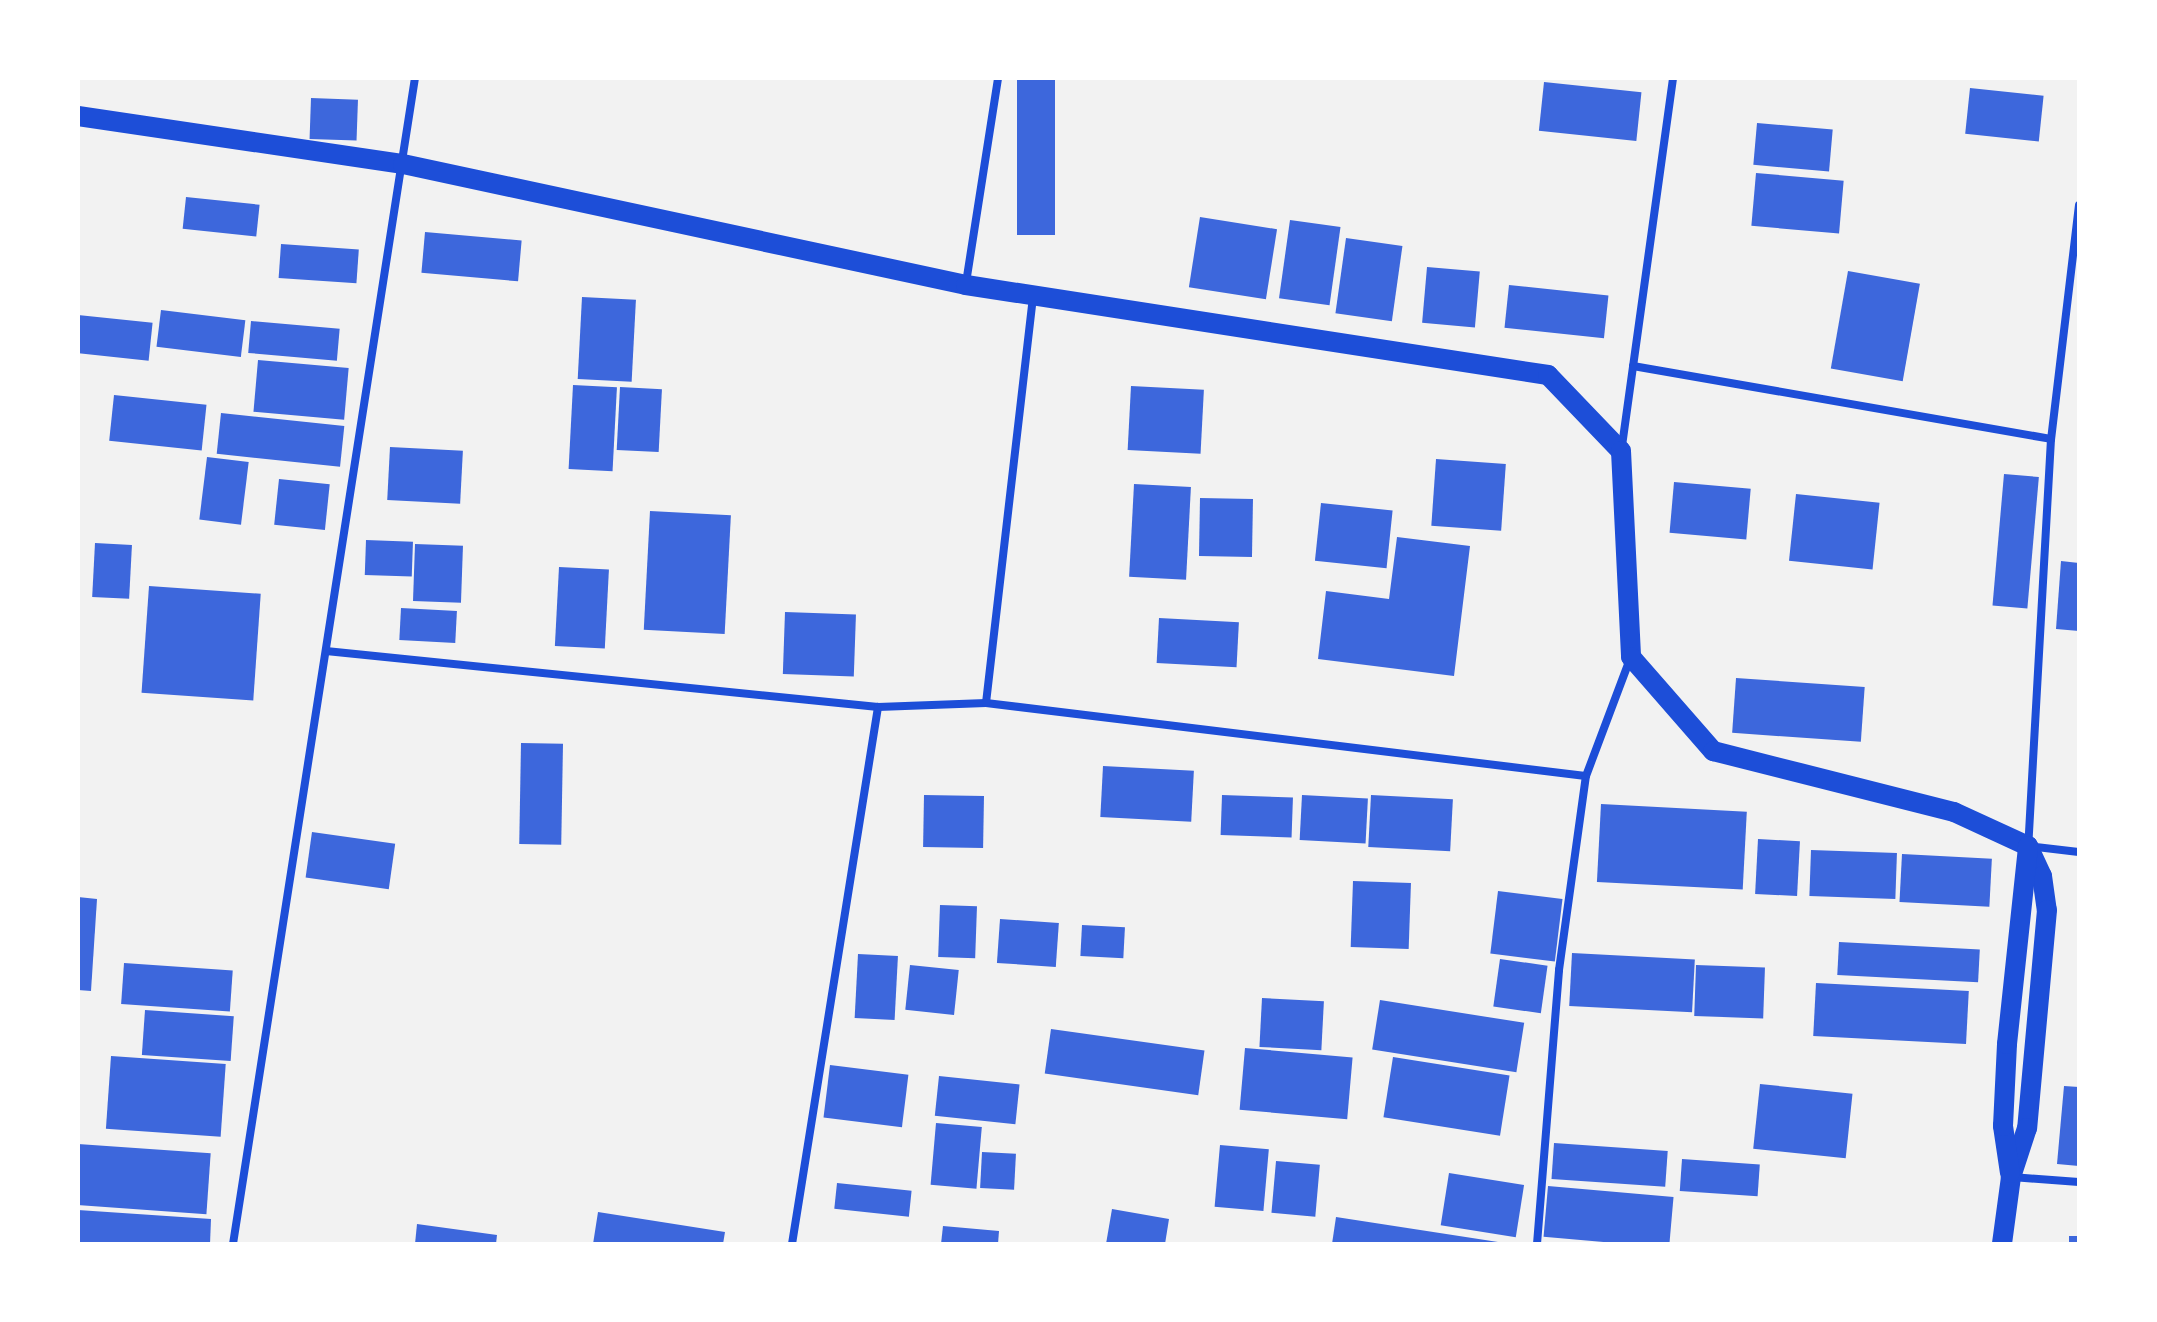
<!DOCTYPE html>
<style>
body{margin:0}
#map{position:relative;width:2157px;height:1322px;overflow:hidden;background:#f2f2f2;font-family:"IBM Plex Serif",serif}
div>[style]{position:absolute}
.building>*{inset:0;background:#3d67dc;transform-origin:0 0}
.minor>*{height:8px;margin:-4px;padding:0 4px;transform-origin:4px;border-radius:4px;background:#1d4ed8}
.primary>*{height:20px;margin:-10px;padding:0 10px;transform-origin:10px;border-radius:10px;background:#1d4ed8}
span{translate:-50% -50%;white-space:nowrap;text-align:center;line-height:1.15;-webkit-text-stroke:7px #fff;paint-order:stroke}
.frame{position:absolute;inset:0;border:80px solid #fff;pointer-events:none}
</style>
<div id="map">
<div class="building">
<i style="left:1017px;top:78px;width:38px;height:157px"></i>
<i style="left:1544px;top:82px;width:98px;height:49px;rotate:6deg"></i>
<i style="left:1970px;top:88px;width:74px;height:46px;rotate:6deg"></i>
<i style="left:311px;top:98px;width:47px;height:41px;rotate:2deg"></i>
<i style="left:1757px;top:123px;width:76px;height:42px;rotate:5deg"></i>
<i style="left:1756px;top:173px;width:88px;height:53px;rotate:5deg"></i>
<i style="left:186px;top:197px;width:74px;height:32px;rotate:6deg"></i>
<i style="left:1200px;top:217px;width:78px;height:71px;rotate:9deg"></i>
<i style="left:1290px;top:220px;width:51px;height:79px;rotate:8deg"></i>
<i style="left:425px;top:232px;width:97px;height:41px;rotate:5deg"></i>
<i style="left:1346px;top:238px;width:57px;height:76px;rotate:8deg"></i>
<i style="left:281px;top:244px;width:78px;height:34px;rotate:4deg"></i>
<i style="left:1427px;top:267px;width:53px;height:56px;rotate:5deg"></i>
<i style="left:1848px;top:271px;width:73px;height:99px;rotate:10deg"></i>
<i style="left:1509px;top:285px;width:100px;height:43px;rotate:6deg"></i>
<i style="left:582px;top:297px;width:54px;height:82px;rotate:3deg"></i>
<i style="left:161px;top:310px;width:85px;height:37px;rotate:7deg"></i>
<i style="left:78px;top:315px;width:75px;height:38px;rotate:6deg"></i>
<i style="left:251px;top:321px;width:89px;height:32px;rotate:5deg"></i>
<i style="left:258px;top:360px;width:91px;height:52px;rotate:5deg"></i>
<i style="left:573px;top:385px;width:44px;height:84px;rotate:3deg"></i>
<i style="left:1131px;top:386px;width:73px;height:64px;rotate:3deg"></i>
<i style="left:620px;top:387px;width:42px;height:63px;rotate:3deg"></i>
<i style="left:114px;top:395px;width:93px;height:46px;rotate:6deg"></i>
<i style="left:221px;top:413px;width:124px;height:41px;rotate:6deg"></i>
<i style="left:390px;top:447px;width:73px;height:53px;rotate:3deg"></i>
<i style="left:207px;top:457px;width:42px;height:63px;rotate:7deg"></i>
<i style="left:1436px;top:459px;width:70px;height:67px;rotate:4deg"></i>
<i style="left:2004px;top:474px;width:35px;height:132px;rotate:5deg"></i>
<i style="left:279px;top:479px;width:51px;height:46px;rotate:6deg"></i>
<i style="left:1674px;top:482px;width:77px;height:51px;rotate:5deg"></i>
<i style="left:1134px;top:484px;width:57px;height:93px;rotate:3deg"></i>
<i style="left:1796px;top:494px;width:84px;height:67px;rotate:6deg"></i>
<i style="left:1200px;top:498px;width:53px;height:58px;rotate:1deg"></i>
<i style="left:1321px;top:503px;width:72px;height:58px;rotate:6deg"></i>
<i style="left:650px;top:511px;width:81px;height:119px;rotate:3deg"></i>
<i style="clip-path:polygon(1397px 537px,1470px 546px,1454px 676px,1318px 659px,1326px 591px,1389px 599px)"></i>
<i style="left:366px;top:540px;width:47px;height:35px;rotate:2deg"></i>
<i style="left:95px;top:543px;width:37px;height:54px;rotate:3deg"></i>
<i style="left:415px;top:544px;width:48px;height:57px;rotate:2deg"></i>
<i style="clip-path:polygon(2061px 561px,2079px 563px,2079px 631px,2056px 629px)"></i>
<i style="left:559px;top:567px;width:50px;height:79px;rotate:3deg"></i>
<i style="left:149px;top:586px;width:112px;height:107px;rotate:4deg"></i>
<i style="left:401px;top:608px;width:56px;height:32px;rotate:3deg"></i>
<i style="left:785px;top:612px;width:71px;height:62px;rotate:2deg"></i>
<i style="left:1159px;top:618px;width:80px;height:45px;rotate:3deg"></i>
<i style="left:1736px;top:678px;width:129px;height:55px;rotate:4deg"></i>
<i style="left:521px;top:743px;width:42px;height:101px;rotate:1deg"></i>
<i style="left:1103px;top:766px;width:91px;height:51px;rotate:3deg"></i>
<i style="left:924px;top:795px;width:60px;height:52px;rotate:1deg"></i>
<i style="left:1222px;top:795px;width:71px;height:40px;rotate:2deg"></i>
<i style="left:1302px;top:795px;width:66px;height:45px;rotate:3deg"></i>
<i style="left:1371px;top:795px;width:82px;height:52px;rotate:3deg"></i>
<i style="left:1601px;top:804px;width:146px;height:78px;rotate:3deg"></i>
<i style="left:312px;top:832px;width:84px;height:46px;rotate:8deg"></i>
<i style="left:1758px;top:839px;width:42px;height:55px;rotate:3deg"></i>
<i style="left:1811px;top:850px;width:86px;height:46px;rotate:2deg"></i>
<i style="left:1902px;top:854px;width:90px;height:48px;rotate:3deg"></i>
<i style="left:1353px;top:881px;width:58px;height:66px;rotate:2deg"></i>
<i style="left:1498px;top:891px;width:65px;height:63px;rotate:7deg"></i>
<i style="clip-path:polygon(78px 897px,97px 899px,91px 991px,78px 990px)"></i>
<i style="left:940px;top:905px;width:37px;height:52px;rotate:2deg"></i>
<i style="left:1000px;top:919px;width:59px;height:44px;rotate:4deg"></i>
<i style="left:1082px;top:925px;width:43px;height:31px;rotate:3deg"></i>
<i style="left:1839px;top:942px;width:141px;height:33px;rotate:3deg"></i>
<i style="left:1572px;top:953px;width:123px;height:53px;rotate:3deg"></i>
<i style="left:858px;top:954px;width:40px;height:64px;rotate:3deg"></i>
<i style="left:1500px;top:959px;width:48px;height:48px;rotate:8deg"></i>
<i style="left:124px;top:963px;width:109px;height:41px;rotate:4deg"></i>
<i style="left:910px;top:965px;width:49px;height:45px;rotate:6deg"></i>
<i style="left:1696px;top:965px;width:69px;height:51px;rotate:2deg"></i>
<i style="left:1816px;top:983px;width:153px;height:53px;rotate:3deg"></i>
<i style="left:1262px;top:998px;width:62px;height:49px;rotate:3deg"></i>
<i style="left:1380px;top:1000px;width:146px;height:50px;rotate:9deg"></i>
<i style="left:145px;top:1010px;width:89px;height:45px;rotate:4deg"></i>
<i style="left:1051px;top:1029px;width:155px;height:45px;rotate:8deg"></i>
<i style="left:1245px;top:1048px;width:108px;height:62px;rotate:5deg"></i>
<i style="left:111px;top:1056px;width:115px;height:73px;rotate:4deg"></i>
<i style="left:1393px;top:1057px;width:118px;height:61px;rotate:9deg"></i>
<i style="left:830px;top:1065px;width:79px;height:53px;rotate:7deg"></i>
<i style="left:939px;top:1076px;width:81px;height:40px;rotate:6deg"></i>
<i style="left:1760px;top:1084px;width:93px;height:65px;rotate:6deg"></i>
<i style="clip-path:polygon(2064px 1086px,2079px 1087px,2079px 1166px,2057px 1164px)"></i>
<i style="left:936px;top:1123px;width:46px;height:62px;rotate:5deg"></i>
<i style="left:1554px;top:1143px;width:114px;height:36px;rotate:4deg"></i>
<i style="left:78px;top:1144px;width:133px;height:61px;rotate:4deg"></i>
<i style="left:1220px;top:1145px;width:49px;height:62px;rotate:5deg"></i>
<i style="left:982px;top:1152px;width:34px;height:36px;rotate:3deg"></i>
<i style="left:1682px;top:1159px;width:78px;height:32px;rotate:4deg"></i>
<i style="left:1276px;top:1161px;width:44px;height:52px;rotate:5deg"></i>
<i style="left:1449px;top:1173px;width:76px;height:53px;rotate:9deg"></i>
<i style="left:837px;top:1183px;width:75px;height:26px;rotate:6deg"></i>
<i style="left:1548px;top:1186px;width:126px;height:51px;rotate:5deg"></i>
<i style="clip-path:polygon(1112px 1209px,1169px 1219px,1165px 1244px,1106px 1244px)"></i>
<i style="clip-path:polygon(78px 1210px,211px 1219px,210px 1244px,78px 1244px)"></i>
<i style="clip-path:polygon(598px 1212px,725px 1232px,723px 1244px,593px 1244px)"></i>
<i style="clip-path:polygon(1336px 1217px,1498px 1242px,1497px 1244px,1332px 1244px)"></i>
<i style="clip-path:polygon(417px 1224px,497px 1235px,496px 1244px,415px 1244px)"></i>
<i style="clip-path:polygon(943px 1226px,999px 1231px,998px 1244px,941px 1244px)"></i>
<i style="left:2069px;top:1236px;width:10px;height:8px"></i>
</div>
<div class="minor">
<i style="left:2079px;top:205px;width:236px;rotate:96.8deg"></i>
<i style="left:2051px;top:439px;width:408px;rotate:93.2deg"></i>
<i style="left:2028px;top:846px;width:51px;rotate:6.7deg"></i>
<i style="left:966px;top:283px;width:207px;rotate:-81.1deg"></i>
<i style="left:1633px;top:366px;width:424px;rotate:9.9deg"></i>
<i style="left:1622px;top:446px;width:372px;rotate:-82.1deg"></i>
<i style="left:326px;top:651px;width:555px;rotate:5.79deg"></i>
<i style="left:878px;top:707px;width:108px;rotate:-2.1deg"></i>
<i style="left:986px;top:703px;width:604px;rotate:6.94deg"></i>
<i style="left:986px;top:703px;width:410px;rotate:-83.4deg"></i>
<i style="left:2012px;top:1177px;width:67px;rotate:4.3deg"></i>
<i style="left:233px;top:1244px;width:1180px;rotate:-81.13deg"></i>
<i style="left:792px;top:1244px;width:544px;rotate:-80.9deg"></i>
<i style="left:1537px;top:1244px;width:275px;rotate:-85.4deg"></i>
<i style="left:1559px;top:970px;width:196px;rotate:-82.1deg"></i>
<i style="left:1586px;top:776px;width:125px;rotate:-69.4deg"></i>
</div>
<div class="primary">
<i style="left:78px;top:116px;width:329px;rotate:8.4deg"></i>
<i style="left:403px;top:164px;width:576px;rotate:12.13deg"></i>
<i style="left:966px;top:285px;width:589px;rotate:8.79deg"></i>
<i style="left:1548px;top:375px;width:105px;rotate:46.2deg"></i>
<i style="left:1621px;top:451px;width:206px;rotate:87.2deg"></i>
<i style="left:1631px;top:657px;width:125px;rotate:48.9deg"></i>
<i style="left:1713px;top:751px;width:249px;rotate:14.2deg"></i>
<i style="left:1954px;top:812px;width:81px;rotate:24.7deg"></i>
<i style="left:2028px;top:846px;width:33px;rotate:65deg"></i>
<i style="left:2042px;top:876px;width:34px;rotate:82deg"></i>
<i style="left:2047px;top:910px;width:219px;rotate:95.2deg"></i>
<i style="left:2027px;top:1128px;width:52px;rotate:108.1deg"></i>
<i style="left:2011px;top:1177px;width:68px;rotate:97.7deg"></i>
<i style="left:2010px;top:1173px;width:48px;rotate:-98.5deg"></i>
<i style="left:2003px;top:1126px;width:82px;rotate:-87.2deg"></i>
<i style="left:2007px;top:1044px;width:199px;rotate:-83.9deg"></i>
</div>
<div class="frame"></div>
</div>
